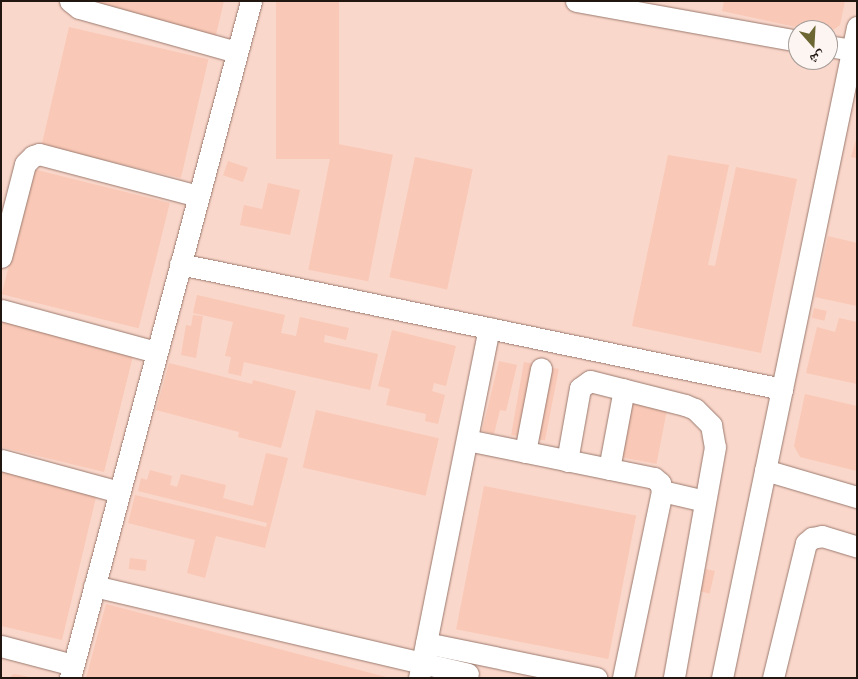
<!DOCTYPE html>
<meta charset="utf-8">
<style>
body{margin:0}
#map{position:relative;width:858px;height:679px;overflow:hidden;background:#fae4dc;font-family:"Roboto Condensed","Noto Naskh Arabic",sans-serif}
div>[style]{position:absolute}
.built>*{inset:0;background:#fad7cb}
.building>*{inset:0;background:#f9c8b6;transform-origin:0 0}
.roads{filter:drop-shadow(0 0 1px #9a7a6e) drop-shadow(0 0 1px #9a7a6e)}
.minor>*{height:21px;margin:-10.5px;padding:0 10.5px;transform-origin:10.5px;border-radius:10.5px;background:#fff}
span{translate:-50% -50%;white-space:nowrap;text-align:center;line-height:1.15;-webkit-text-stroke:4px #fcf5f2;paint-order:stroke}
.frame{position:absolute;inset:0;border:2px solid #221611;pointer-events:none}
.north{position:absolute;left:788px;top:20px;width:50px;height:50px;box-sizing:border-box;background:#fcf5f2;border:1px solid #a59c98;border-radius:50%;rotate:161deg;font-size:14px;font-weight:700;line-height:20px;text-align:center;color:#221611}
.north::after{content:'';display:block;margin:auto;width:18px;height:22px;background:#6c6632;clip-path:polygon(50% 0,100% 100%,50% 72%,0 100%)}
</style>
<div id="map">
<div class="built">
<i style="clip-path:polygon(evenodd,1px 1px,857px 1px,857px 678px,1px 678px,1px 1px,798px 30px,828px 30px,828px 60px,798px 60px,798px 30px)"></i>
</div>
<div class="building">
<i style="clip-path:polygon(81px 1px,224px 1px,215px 39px)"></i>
<i style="left:276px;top:1px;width:63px;height:158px"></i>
<i style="clip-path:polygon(724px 1px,845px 1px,840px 25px,828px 34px,828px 30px,810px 30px,722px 11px)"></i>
<i style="left:69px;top:27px;width:143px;height:122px;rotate:13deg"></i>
<i style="clip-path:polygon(856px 140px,857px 140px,857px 158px,851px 157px)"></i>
<i style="left:333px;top:143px;width:61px;height:129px;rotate:11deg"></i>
<i style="clip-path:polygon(668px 155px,729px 165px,708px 265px,715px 266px,736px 167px,797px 179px,761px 353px,632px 326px)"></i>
<i style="left:415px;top:157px;width:59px;height:123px;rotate:12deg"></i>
<i style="left:228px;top:161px;width:21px;height:15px;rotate:19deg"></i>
<i style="left:33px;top:169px;width:141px;height:129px;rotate:14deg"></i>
<i style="clip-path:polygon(268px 183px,300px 190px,290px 235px,240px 225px,244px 205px,262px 209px)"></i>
<i style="clip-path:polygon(828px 236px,857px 243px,857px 306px,815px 297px)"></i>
<i style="clip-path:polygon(197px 295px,285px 315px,281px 333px,296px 336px,300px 317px,349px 328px,346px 340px,325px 335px,324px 342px,378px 354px,370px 390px,244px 362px,241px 376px,228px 373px,231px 357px,225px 356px,233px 322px,193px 313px)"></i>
<i style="left:814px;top:308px;width:13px;height:10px;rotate:13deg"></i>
<i style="clip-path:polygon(193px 315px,203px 316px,196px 358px,181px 355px,186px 325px,191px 326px)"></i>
<i style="clip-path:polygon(839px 318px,857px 322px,857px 384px,806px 373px,817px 327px,835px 332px)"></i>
<i style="clip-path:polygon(1px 320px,134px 352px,104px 472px,1px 447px)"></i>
<i style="clip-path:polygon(392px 330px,456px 346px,446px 386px,434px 383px,432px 391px,445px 395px,438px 424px,425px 421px,426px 414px,386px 405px,390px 389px,378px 386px)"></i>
<i style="clip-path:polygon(499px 361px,517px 365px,506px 411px,500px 410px,494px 434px,482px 431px)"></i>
<i style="left:524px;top:362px;width:11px;height:74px;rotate:10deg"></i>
<i style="clip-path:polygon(169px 363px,252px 384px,253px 380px,296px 391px,281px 448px,238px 437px,239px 432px,156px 410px)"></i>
<i style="left:549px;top:367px;width:10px;height:73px;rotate:11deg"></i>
<i style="clip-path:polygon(805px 394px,857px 406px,857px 471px,800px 457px,794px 446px)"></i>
<i style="left:631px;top:401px;width:37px;height:57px;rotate:11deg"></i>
<i style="left:316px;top:410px;width:126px;height:59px;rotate:13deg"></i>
<i style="clip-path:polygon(266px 453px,288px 458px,265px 548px,216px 536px,205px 578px,187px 573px,195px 540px,128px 523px,135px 495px,266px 527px,267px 523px,138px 491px,141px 478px,147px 480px,150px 470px,172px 476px,170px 485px,177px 487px,181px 474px,226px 485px,223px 498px,253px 506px)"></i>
<i style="clip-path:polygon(1px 470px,97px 493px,62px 640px,1px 626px)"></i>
<i style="left:484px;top:486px;width:155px;height:146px;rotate:11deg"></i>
<i style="left:130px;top:558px;width:17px;height:11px;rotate:7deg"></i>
<i style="left:706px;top:569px;width:9px;height:23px;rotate:13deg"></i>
<i style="clip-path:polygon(106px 604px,386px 677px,386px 678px,86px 678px)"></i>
<i style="clip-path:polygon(14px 674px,30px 677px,30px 678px,9px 678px)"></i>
</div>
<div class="roads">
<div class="minor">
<i style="left:70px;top:1px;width:11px;rotate:38deg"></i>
<i style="left:79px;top:8px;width:164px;rotate:15.6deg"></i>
<i style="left:576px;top:1px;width:226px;rotate:10.2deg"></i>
<i style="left:828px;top:46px;width:24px;rotate:9deg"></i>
<i style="left:1px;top:257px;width:96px;rotate:-75.5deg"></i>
<i style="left:25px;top:164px;width:11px;rotate:-45deg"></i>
<i style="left:33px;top:156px;width:6px;rotate:-18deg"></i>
<i style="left:39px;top:154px;width:164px;rotate:14.8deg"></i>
<i style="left:180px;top:264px;width:615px;rotate:11.73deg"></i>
<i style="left:1px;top:310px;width:161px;rotate:15.2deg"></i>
<i style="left:467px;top:440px;width:191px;rotate:11.5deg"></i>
<i style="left:654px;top:478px;width:8px;rotate:40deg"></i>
<i style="left:660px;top:483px;width:8px;rotate:76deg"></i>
<i style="left:662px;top:491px;width:191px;rotate:101.8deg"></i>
<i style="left:525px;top:452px;width:85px;rotate:-79.1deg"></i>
<i style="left:1px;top:460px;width:122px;rotate:15.2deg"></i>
<i style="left:567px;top:461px;width:74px;rotate:-79.9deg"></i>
<i style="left:580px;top:388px;width:12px;rotate:-35deg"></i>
<i style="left:590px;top:381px;width:98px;rotate:14.2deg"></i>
<i style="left:685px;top:405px;width:11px;rotate:22deg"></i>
<i style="left:695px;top:409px;width:23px;rotate:45deg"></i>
<i style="left:711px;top:425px;width:22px;rotate:80deg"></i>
<i style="left:715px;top:447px;width:235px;rotate:100.1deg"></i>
<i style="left:609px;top:469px;width:81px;rotate:-79.4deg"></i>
<i style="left:765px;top:470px;width:96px;rotate:16.4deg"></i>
<i style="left:662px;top:491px;width:44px;rotate:13.1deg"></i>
<i style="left:94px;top:586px;width:384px;rotate:13.2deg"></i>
<i style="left:426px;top:643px;width:174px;rotate:11.6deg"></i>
<i style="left:1px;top:646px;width:74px;rotate:14.8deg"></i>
<i style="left:70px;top:678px;width:701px;rotate:-75.03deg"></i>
<i style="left:419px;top:678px;width:357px;rotate:-78.7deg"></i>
<i style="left:722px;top:678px;width:665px;rotate:-78.28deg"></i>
<i style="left:773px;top:678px;width:139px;rotate:-76.3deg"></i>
<i style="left:806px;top:543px;width:8px;rotate:-40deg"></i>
<i style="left:812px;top:538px;width:10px;rotate:-11deg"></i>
<i style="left:822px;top:536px;width:37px;rotate:17deg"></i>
</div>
</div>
<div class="frame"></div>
<div class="north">ش</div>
</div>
